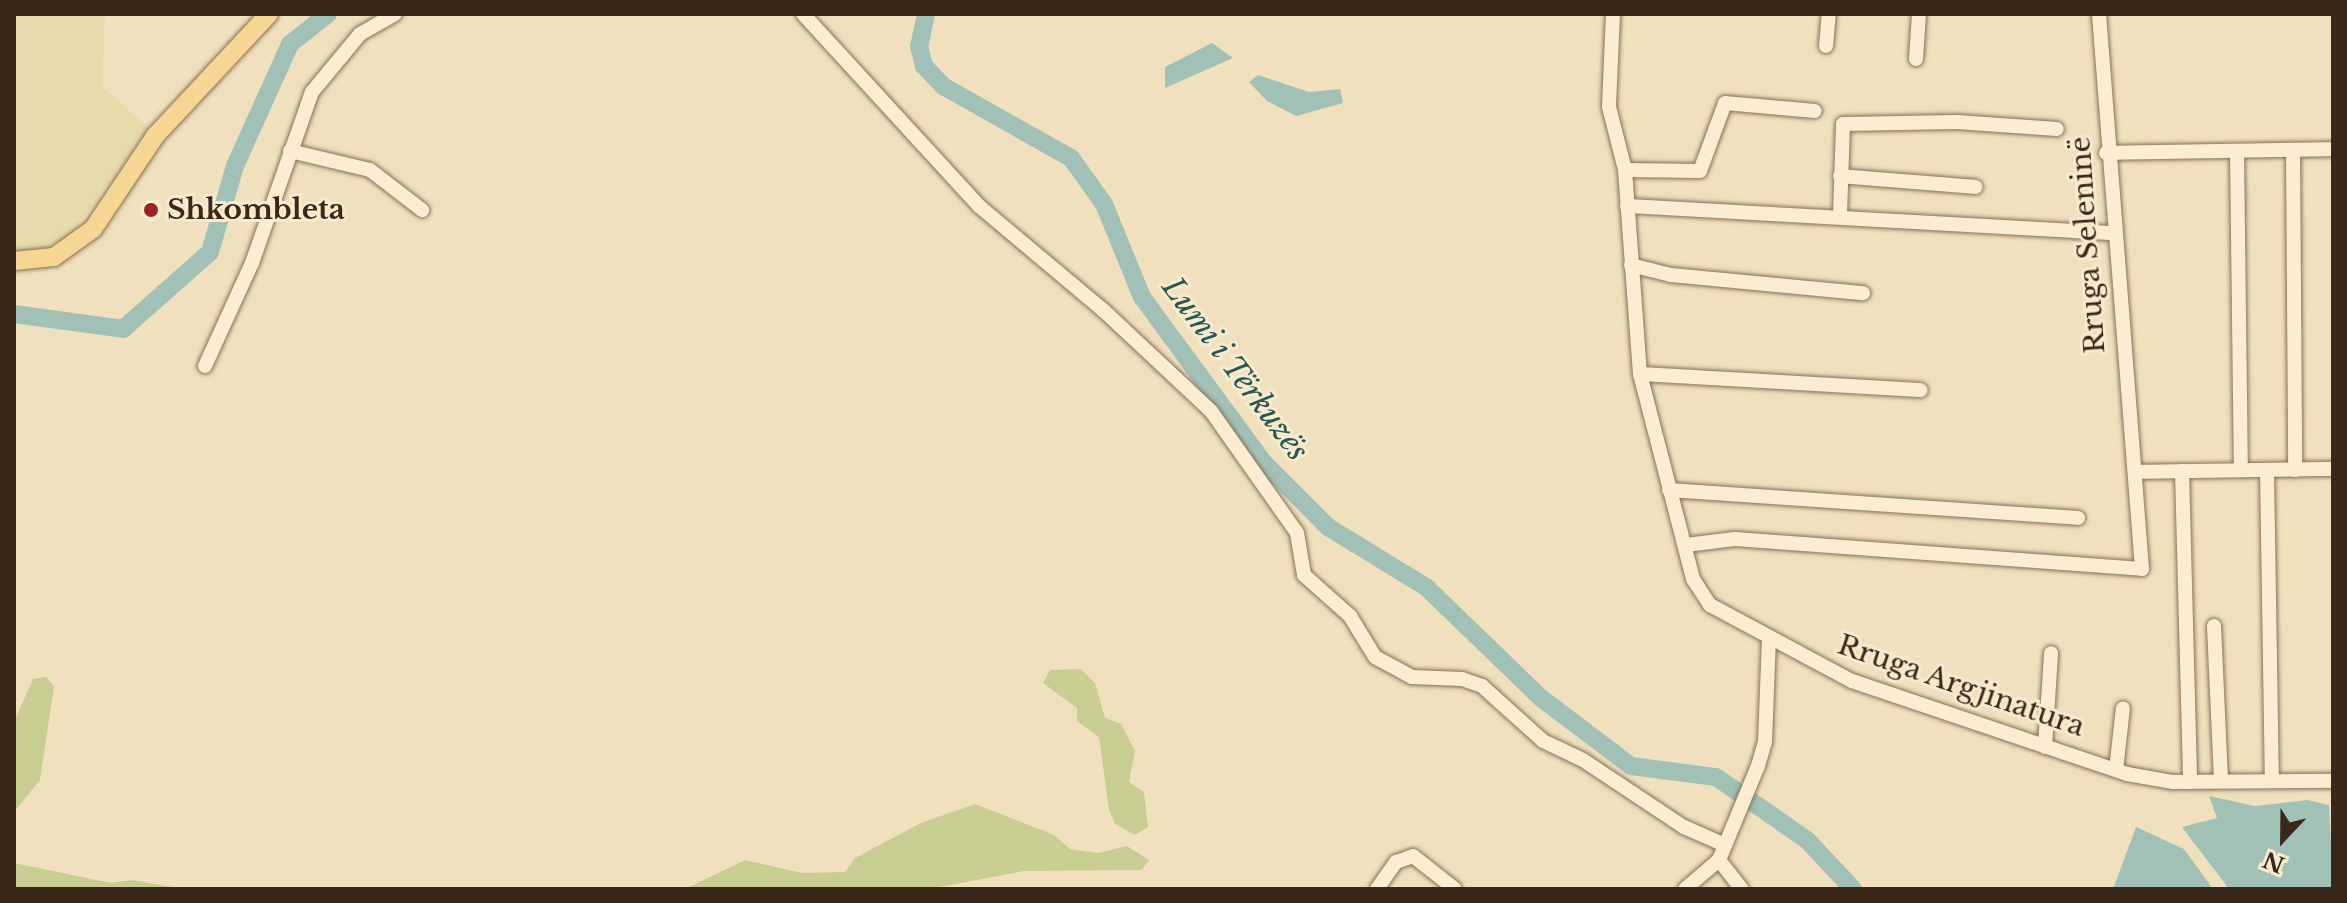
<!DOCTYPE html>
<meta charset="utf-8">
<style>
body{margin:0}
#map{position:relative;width:2347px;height:903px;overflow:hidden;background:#f0e0bd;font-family:"Libre Baskerville",serif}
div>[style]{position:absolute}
.farmland>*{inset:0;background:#e6dbaa}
.green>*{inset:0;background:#c8ce91}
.water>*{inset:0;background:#a1c1b7}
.river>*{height:18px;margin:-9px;padding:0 9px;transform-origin:9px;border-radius:9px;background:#a1c1b7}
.roads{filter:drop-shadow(0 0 2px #897055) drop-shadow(0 0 2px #897055)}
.minor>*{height:14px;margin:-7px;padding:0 7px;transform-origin:7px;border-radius:7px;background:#fbedd1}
.major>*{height:18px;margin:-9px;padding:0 9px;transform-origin:9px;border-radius:9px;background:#f6d692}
.dots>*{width:22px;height:22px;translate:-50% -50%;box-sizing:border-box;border:4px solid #f7eacd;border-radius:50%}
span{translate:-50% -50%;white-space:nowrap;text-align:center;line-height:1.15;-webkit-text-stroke:6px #f7eacd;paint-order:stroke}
.poi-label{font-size:28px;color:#37281b;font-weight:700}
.left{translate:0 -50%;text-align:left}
.street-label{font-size:28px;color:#37281b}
.water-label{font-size:30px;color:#295854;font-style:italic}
.frame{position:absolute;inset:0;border:16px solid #37281b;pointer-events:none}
.north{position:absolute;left:2243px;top:799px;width:80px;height:80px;-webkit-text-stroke:6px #f7eacd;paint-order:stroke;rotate:202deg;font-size:22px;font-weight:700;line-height:32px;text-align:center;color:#37281b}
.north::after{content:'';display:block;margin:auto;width:28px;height:36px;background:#37281b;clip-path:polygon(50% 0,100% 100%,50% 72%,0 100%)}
</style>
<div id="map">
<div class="farmland">
<i style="clip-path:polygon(14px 14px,105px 14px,102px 86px,149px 128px,70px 236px,36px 252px,14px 251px)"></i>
</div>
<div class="green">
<i style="clip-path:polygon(1081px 669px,1095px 683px,1105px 718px,1121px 724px,1135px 751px,1129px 782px,1144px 792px,1148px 827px,1135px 835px,1115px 824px,1109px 810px,1099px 737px,1077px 721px,1077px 708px,1043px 683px,1050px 670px)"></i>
<i style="clip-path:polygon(46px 677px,54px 686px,40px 780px,14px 812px,14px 722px,33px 679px)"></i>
<i style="clip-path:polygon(975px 804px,1054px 835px,1070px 849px,1098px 853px,1127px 846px,1149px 860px,1142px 870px,1024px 871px,929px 889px,685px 889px,745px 860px,802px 873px,845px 872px,855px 858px,921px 823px)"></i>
<i style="clip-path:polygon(14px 863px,111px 883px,132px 880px,184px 889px,14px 889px)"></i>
</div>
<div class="water">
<i style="clip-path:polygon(1212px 43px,1233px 58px,1165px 88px,1165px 67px)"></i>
<i style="clip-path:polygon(1258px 75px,1309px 92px,1340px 89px,1343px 103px,1296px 116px,1267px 101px,1249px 82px)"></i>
<i style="clip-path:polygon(2209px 796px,2255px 806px,2307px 800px,2329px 805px,2333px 889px,2229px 889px,2182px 827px,2217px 818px)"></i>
<i style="clip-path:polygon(2136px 827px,2184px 849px,2213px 889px,2113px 889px)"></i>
</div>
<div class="river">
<i style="left:926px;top:14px;width:33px;rotate:102deg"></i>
<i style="left:919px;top:46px;width:21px;rotate:76deg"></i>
<i style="left:924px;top:66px;width:28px;rotate:46deg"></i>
<i style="left:943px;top:86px;width:147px;rotate:29.4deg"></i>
<i style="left:1071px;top:158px;width:57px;rotate:54.3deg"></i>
<i style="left:1104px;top:204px;width:100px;rotate:67.8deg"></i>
<i style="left:1142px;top:297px;width:205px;rotate:53.7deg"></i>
<i style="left:1263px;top:462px;width:92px;rotate:45deg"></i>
<i style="left:1328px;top:527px;width:115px;rotate:31.5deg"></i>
<i style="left:1426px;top:587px;width:160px;rotate:44deg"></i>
<i style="left:1541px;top:698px;width:113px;rotate:37.1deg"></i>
<i style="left:1631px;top:766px;width:86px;rotate:7.4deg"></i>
<i style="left:1716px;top:777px;width:111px;rotate:34.7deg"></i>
<i style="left:1807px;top:840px;width:67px;rotate:46.8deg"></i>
<i style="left:14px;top:314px;width:110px;rotate:7.8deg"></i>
<i style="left:123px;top:329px;width:116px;rotate:-41.5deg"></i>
<i style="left:210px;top:252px;width:90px;rotate:-73.8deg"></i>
<i style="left:235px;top:166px;width:134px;rotate:-65.7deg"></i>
<i style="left:290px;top:44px;width:48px;rotate:-38.3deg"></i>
</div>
<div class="roads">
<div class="minor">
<i style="left:803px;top:14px;width:260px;rotate:47.5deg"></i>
<i style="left:979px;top:206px;width:162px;rotate:40deg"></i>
<i style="left:1103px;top:310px;width:148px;rotate:43.1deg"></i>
<i style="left:1211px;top:411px;width:149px;rotate:54.8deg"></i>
<i style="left:1297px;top:533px;width:43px;rotate:80.5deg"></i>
<i style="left:1304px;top:575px;width:62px;rotate:41.7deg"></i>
<i style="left:1350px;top:616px;width:48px;rotate:58.6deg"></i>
<i style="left:1375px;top:657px;width:42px;rotate:28.4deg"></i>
<i style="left:1412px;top:677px;width:50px;rotate:2.3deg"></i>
<i style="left:1462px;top:679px;width:21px;rotate:19deg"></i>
<i style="left:1482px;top:686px;width:82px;rotate:42deg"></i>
<i style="left:1543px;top:741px;width:44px;rotate:25.4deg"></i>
<i style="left:1583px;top:760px;width:121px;rotate:33.6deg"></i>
<i style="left:1684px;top:827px;width:45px;rotate:23.7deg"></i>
<i style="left:1613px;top:14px;width:93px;rotate:92.5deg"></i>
<i style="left:1609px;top:107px;width:65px;rotate:75.7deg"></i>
<i style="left:1625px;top:170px;width:205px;rotate:85.8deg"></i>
<i style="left:1640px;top:374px;width:212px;rotate:75.5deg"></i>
<i style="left:1693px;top:579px;width:31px;rotate:57deg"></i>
<i style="left:1710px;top:605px;width:161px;rotate:28.2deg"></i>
<i style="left:1852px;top:681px;width:290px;rotate:18.7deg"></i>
<i style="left:2127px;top:774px;width:47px;rotate:9.9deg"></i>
<i style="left:2173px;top:782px;width:160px;rotate:-0.4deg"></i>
<i style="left:1826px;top:46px;width:32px;rotate:-85deg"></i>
<i style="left:1916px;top:59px;width:45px;rotate:-86.2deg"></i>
<i style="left:2293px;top:150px;width:320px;rotate:89.6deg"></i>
<i style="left:290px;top:151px;width:82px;rotate:13.4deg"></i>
<i style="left:370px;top:170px;width:66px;rotate:37.6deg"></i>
<i style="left:2237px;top:151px;width:319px;rotate:89.3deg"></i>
<i style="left:2106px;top:153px;width:227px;rotate:-1deg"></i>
<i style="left:1625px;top:170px;width:75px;rotate:0.8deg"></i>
<i style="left:1700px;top:171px;width:72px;rotate:-69.8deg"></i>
<i style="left:1725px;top:103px;width:90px;rotate:5.1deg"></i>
<i style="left:1840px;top:176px;width:136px;rotate:4.6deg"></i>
<i style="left:1627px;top:206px;width:486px;rotate:3.2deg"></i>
<i style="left:1840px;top:215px;width:91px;rotate:-88.1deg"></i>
<i style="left:1843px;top:124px;width:114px;rotate:-1deg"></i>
<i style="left:1957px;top:122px;width:100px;rotate:4deg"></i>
<i style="left:1631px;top:265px;width:41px;rotate:14deg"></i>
<i style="left:1671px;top:275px;width:193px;rotate:5.4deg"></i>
<i style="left:205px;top:366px;width:113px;rotate:-65.5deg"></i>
<i style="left:252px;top:263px;width:181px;rotate:-70.7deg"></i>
<i style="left:312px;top:92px;width:75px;rotate:-50.4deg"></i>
<i style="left:360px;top:34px;width:40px;rotate:-29.7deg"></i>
<i style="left:1640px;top:374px;width:281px;rotate:3.3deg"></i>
<i style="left:2267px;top:470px;width:308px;rotate:89.1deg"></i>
<i style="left:2182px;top:471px;width:311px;rotate:88.5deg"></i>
<i style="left:2135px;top:472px;width:198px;rotate:-0.9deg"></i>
<i style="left:1669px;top:490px;width:410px;rotate:3.9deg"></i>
<i style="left:1686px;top:545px;width:49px;rotate:-7deg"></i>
<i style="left:1735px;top:539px;width:408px;rotate:4.2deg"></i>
<i style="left:2142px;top:569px;width:557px;rotate:-94.43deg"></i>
<i style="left:2214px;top:626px;width:153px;rotate:87.4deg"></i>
<i style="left:2045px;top:747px;width:94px;rotate:-86.3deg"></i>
<i style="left:2116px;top:770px;width:62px;rotate:-83.6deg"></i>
<i style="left:1719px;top:860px;width:37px;rotate:52deg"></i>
<i style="left:1377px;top:889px;width:33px;rotate:-55deg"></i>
<i style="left:1396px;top:862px;width:18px;rotate:-19deg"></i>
<i style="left:1413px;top:856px;width:53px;rotate:38.2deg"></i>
<i style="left:1685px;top:889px;width:45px;rotate:-40.5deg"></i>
<i style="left:1719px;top:860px;width:102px;rotate:-67.5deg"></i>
<i style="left:1758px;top:766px;width:25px;rotate:-74deg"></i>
<i style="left:1765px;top:742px;width:102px;rotate:-87.8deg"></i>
</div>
<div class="major">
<i style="left:14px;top:261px;width:40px;rotate:-5.7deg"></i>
<i style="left:54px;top:257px;width:48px;rotate:-35.7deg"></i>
<i style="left:93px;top:229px;width:113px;rotate:-56.2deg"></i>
<i style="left:156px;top:135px;width:166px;rotate:-47deg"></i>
</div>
</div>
<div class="dots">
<i style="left:151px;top:210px;background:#9b2225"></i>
</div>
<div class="poi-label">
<span class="left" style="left:167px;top:210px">Shkombleta</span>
</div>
<div class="street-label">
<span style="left:2088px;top:245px;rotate:-94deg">Rruga Seleninë</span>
<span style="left:1961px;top:686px;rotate:19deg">Rruga Argjinatura</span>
</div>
<div class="water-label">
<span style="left:1235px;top:369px;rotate:53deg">Lumi i Tërkuzës</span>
</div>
<div class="frame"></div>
<div class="north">N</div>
</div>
